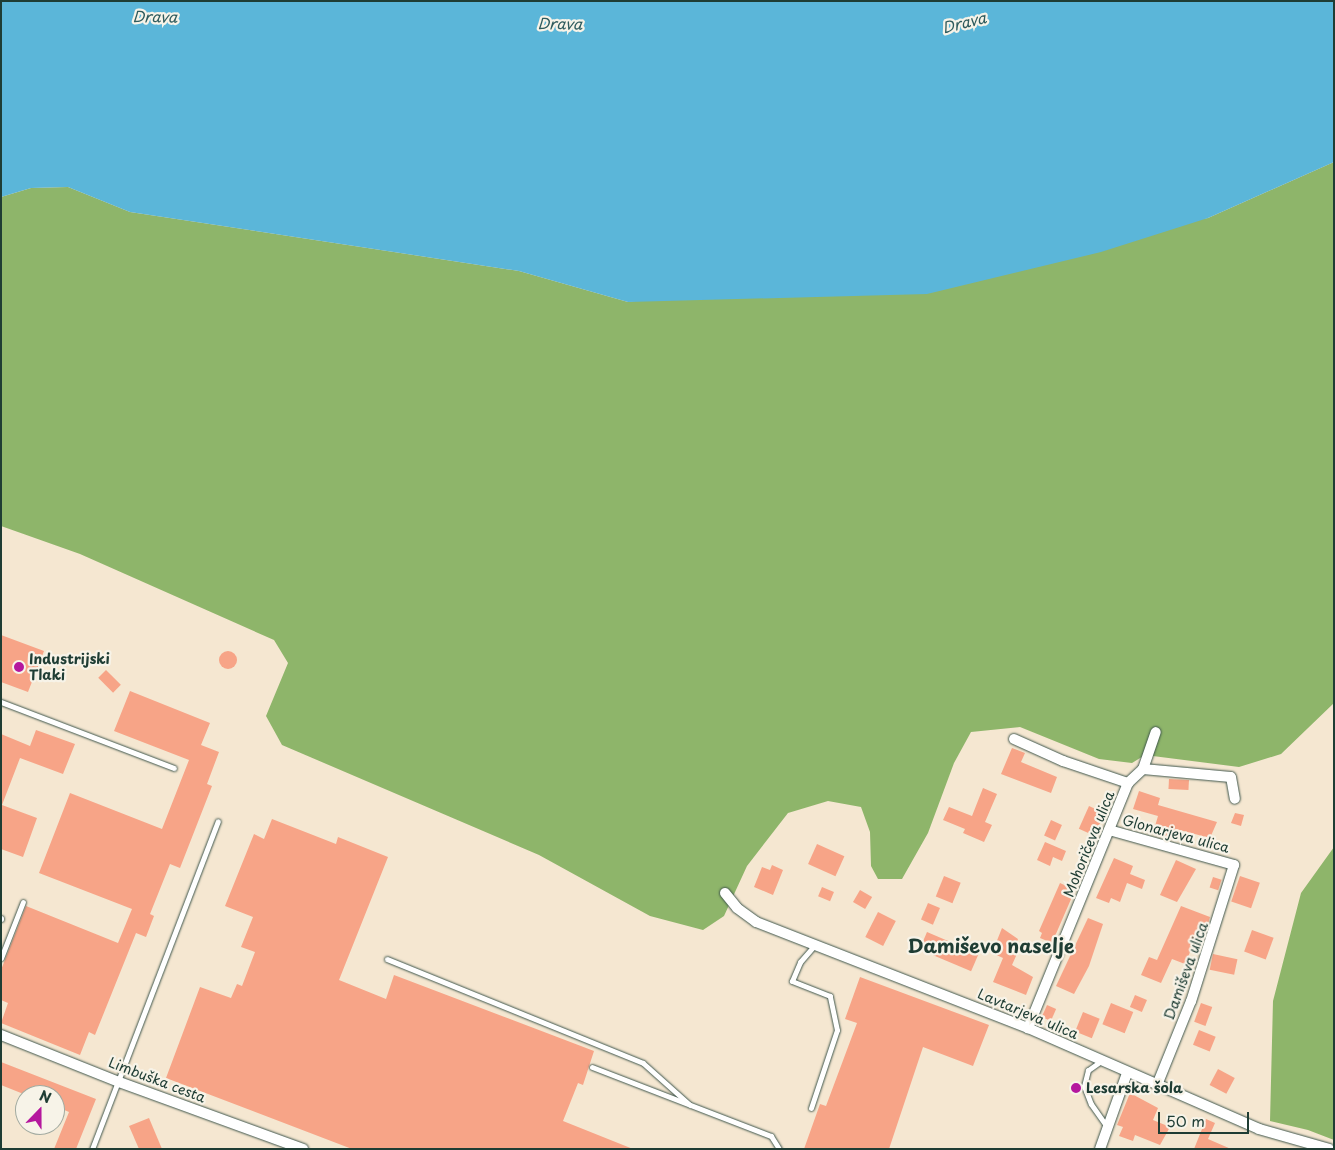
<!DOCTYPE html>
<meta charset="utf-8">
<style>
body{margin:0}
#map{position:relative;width:1335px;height:1150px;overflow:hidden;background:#f5e7d1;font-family:"Playpen Sans",sans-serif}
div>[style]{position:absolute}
.forest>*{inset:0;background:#8eb56a}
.water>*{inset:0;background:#5bb6d9}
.building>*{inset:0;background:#f7a487;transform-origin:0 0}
.round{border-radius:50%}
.roads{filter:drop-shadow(0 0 1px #3f564c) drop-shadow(0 0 1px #3f564c)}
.lane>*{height:5px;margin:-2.5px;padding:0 2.5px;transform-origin:2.5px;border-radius:2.5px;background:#fff}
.street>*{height:10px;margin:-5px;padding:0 5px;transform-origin:5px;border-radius:5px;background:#fff}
.dots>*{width:14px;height:14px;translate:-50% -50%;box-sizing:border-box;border:2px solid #f7f3e8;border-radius:50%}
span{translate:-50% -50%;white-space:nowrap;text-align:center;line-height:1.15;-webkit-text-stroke:4.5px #f7f3e8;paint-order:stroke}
.poi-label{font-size:14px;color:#1f3d34;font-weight:700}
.left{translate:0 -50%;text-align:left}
.street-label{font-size:14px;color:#1f3d34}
.water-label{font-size:15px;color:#2e5b5d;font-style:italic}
.district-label{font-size:19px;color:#1f3d34;font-weight:700}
.frame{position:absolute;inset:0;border:2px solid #1f3d34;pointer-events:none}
.north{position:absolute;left:15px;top:1085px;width:50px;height:50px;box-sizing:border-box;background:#f7f3e8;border:1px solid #a1aaa0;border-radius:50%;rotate:22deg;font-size:14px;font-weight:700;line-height:20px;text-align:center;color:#1f3d34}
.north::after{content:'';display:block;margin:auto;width:18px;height:22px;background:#b5179e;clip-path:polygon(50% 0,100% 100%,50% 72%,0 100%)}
.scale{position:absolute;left:1158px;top:1112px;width:91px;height:22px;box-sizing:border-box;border:2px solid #1f3d34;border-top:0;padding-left:6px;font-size:15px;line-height:18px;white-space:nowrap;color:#1f3d34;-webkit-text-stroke:4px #f7f3e8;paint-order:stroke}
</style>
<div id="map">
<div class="forest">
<i style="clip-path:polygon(1334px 162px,1334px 703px,1281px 754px,1239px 767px,1145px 755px,1132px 763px,1099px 759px,1020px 727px,971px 732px,954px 763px,928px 833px,902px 879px,878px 879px,871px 866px,870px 832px,861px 807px,828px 801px,788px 813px,747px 866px,724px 916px,703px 930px,650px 916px,539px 855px,282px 745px,266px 716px,288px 663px,274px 640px,80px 554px,1px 526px,1px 197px,31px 188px,68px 187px,130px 212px,519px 271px,628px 302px,1208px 218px)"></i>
<i style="clip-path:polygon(1334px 847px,1334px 1140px,1308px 1130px,1270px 1121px,1273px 1001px,1301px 893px)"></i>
</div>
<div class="water">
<i style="clip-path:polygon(1px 1px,1334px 1px,1334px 162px,1208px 218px,1101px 252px,927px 294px,628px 302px,519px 271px,130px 212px,68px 187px,31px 188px,1px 197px)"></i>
</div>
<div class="building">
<i style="clip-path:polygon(1px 635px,44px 651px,28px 692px,1px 682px)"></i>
<i class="round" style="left:219px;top:651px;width:18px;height:18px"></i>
<i style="left:106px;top:670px;width:21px;height:11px;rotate:45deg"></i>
<i style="clip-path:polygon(130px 691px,210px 723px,201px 745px,219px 752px,207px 784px,212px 786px,180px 868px,170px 864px,150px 914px,154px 916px,146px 937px,136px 933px,95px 1035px,89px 1032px,80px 1055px,1px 1023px,8px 1003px,1px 1000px,1px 970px,26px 906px,118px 943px,132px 909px,39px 873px,70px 793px,162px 829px,189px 760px,114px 731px)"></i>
<i style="clip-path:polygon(36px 730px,75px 744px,63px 774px,20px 758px,2px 805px,37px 818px,23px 857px,1px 849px,1px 734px,30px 746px)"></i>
<i style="clip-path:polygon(1012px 748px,1025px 753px,1021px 762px,1057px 777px,1051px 793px,1001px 774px)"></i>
<i style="left:1169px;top:779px;width:20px;height:10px;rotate:3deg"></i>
<i style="clip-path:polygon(983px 788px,997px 794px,985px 822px,992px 825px,984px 842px,963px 833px,965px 829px,943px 820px,949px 807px,972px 816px)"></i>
<i style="clip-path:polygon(1139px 791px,1160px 798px,1158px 805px,1217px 822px,1210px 838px,1176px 829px,1174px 835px,1168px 833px,1166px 837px,1153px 833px,1158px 816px,1133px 809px)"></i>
<i style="left:1089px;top:806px;width:17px;height:25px;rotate:24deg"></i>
<i style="clip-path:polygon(1235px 813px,1244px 815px,1241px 826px,1231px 823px)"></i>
<i style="clip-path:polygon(272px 819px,336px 844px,338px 837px,388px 857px,339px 980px,386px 999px,394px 975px,594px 1051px,583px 1085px,578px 1083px,563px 1121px,633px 1149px,352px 1149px,166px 1078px,200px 987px,231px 998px,237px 984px,242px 986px,255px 952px,241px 947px,253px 917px,225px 906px,254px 834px,264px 839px)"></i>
<i style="left:1051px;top:820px;width:12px;height:17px;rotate:24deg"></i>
<i style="clip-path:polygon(1045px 842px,1066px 851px,1062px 861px,1053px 857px,1050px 866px,1037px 860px)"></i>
<i style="left:817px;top:844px;width:30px;height:22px;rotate:24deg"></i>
<i style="clip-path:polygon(1114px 858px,1133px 866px,1130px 874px,1145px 880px,1142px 889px,1127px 883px,1120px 902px,1111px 898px,1109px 903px,1096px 898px)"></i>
<i style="clip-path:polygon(1176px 860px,1196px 869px,1177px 902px,1160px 895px)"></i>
<i style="clip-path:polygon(772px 865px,783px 870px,773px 895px,754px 887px,762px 867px,770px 870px)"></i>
<i style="left:944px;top:876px;width:18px;height:22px;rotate:22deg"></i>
<i style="left:1240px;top:876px;width:21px;height:27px;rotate:19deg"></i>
<i style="left:1213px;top:877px;width:9px;height:11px;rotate:18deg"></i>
<i style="clip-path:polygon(1060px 883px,1075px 890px,1052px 943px,1040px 938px,1042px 933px,1039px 931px)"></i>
<i style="left:822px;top:887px;width:13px;height:10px;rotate:23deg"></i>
<i style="left:860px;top:890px;width:14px;height:14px;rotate:30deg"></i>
<i style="left:928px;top:903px;width:13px;height:18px;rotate:23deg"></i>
<i style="clip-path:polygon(1181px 906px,1210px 917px,1203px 940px,1196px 938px,1185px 964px,1172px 959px,1161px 983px,1141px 975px,1149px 957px,1157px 960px)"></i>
<i style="left:878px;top:912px;width:20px;height:28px;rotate:27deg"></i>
<i style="clip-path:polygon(1088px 918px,1103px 924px,1089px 966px,1074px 994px,1056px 986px)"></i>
<i style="clip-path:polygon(1002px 928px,1018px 939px,1016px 945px,1020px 947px,1012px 965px,1033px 977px,1026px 995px,993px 982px,1003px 958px,992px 953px)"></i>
<i style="left:1252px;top:930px;width:23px;height:23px;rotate:20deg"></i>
<i style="left:927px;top:932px;width:56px;height:19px;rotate:23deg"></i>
<i style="left:1213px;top:954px;width:25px;height:16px;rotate:12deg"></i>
<i style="clip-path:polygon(860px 977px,989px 1025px,973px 1066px,923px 1047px,889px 1149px,804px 1149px,820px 1104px,826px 1106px,857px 1023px,845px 1019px)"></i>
<i style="left:1135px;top:995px;width:13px;height:13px;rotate:23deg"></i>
<i style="left:1111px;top:1003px;width:24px;height:23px;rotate:22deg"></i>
<i style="left:1201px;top:1003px;width:12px;height:20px;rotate:20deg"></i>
<i style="left:1047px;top:1005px;width:10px;height:13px;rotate:24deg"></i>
<i style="left:1083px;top:1012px;width:18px;height:21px;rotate:22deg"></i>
<i style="left:1199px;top:1030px;width:18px;height:16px;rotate:22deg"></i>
<i style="clip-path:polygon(1px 1062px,96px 1099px,76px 1149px,54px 1149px,69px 1112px,55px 1106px,55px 1095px,26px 1095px,1px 1085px)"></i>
<i style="left:1218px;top:1069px;width:19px;height:18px;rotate:28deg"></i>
<i style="clip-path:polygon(1130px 1093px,1158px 1108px,1153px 1120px,1170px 1127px,1160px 1145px,1135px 1135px,1133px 1141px,1119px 1136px,1123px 1127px,1117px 1125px)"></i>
<i style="clip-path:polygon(149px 1118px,162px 1149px,139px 1149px,129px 1126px)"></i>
<i style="clip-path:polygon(1206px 1119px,1215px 1123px,1208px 1139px,1231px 1149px,1194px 1149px)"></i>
</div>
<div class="roads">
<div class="lane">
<i style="left:1px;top:702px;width:185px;rotate:20.9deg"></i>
<i style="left:1px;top:918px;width:1px;rotate:90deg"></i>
<i style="left:1px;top:958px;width:60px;rotate:-68.6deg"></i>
<i style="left:387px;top:959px;width:276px;rotate:22.1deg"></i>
<i style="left:643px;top:1063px;width:63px;rotate:41.8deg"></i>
<i style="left:1101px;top:1061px;width:16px;rotate:145deg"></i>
<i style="left:1088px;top:1070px;width:16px;rotate:104deg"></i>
<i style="left:1084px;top:1086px;width:19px;rotate:69deg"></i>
<i style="left:1091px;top:1104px;width:28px;rotate:55deg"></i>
<i style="left:592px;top:1067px;width:192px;rotate:21.1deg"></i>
<i style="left:771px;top:1136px;width:15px;rotate:58deg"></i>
<i style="left:811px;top:1108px;width:82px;rotate:-71.6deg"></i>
<i style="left:837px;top:1030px;width:35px;rotate:-102deg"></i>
<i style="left:830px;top:996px;width:41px;rotate:-158.5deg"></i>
<i style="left:792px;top:981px;width:21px;rotate:-67deg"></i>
<i style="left:800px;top:962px;width:23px;rotate:-49deg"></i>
<i style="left:92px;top:1149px;width:351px;rotate:-69deg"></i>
</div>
<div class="street">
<i style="left:1014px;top:739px;width:54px;rotate:24.2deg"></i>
<i style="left:1063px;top:761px;width:69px;rotate:18.7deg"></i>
<i style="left:1128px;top:783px;width:265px;rotate:112.2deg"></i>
<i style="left:1143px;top:769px;width:39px;rotate:-71deg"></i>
<i style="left:1128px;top:783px;width:21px;rotate:-43deg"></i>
<i style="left:1143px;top:769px;width:88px;rotate:5.2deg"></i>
<i style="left:1231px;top:777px;width:22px;rotate:80deg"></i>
<i style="left:1109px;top:830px;width:130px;rotate:15.6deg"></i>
<i style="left:1234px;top:865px;width:143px;rotate:107.5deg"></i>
<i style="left:1191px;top:1001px;width:91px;rotate:112deg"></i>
<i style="left:725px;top:893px;width:19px;rotate:51deg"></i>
<i style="left:737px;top:908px;width:24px;rotate:36deg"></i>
<i style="left:756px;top:922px;width:292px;rotate:21.3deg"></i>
<i style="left:1028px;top:1028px;width:252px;rotate:23.6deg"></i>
<i style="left:1259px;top:1129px;width:73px;rotate:15.9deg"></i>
<i style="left:1px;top:1035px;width:127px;rotate:21.7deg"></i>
<i style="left:119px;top:1082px;width:196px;rotate:20deg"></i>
<i style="left:1100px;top:1149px;width:81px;rotate:-70.4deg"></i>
</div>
</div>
<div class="dots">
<i style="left:19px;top:667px;background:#b5179e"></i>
<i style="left:1076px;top:1088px;background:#b5179e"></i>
</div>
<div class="poi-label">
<span class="left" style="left:29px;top:667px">Industrijski<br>Tlaki</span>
<span class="left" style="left:1086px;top:1088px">Lesarska šola</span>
</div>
<div class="street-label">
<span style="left:1176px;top:834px;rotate:15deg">Glonarjeva ulica</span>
<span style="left:1089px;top:844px;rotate:-68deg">Mohoričeva ulica</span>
<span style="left:1186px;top:971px;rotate:-70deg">Damiševa ulica</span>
<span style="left:1028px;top:1014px;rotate:23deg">Lavtarjeva ulica</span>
<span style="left:157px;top:1080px;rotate:21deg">Limbuška cesta</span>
</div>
<div class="water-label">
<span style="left:155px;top:16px;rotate:1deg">Drava</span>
<span style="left:964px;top:22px;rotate:-14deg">Drava</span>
<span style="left:560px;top:23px;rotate:1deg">Drava</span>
</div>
<div class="district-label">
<span style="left:991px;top:946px">Damiševo naselje</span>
</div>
<div class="frame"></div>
<div class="north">N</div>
<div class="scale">50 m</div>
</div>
